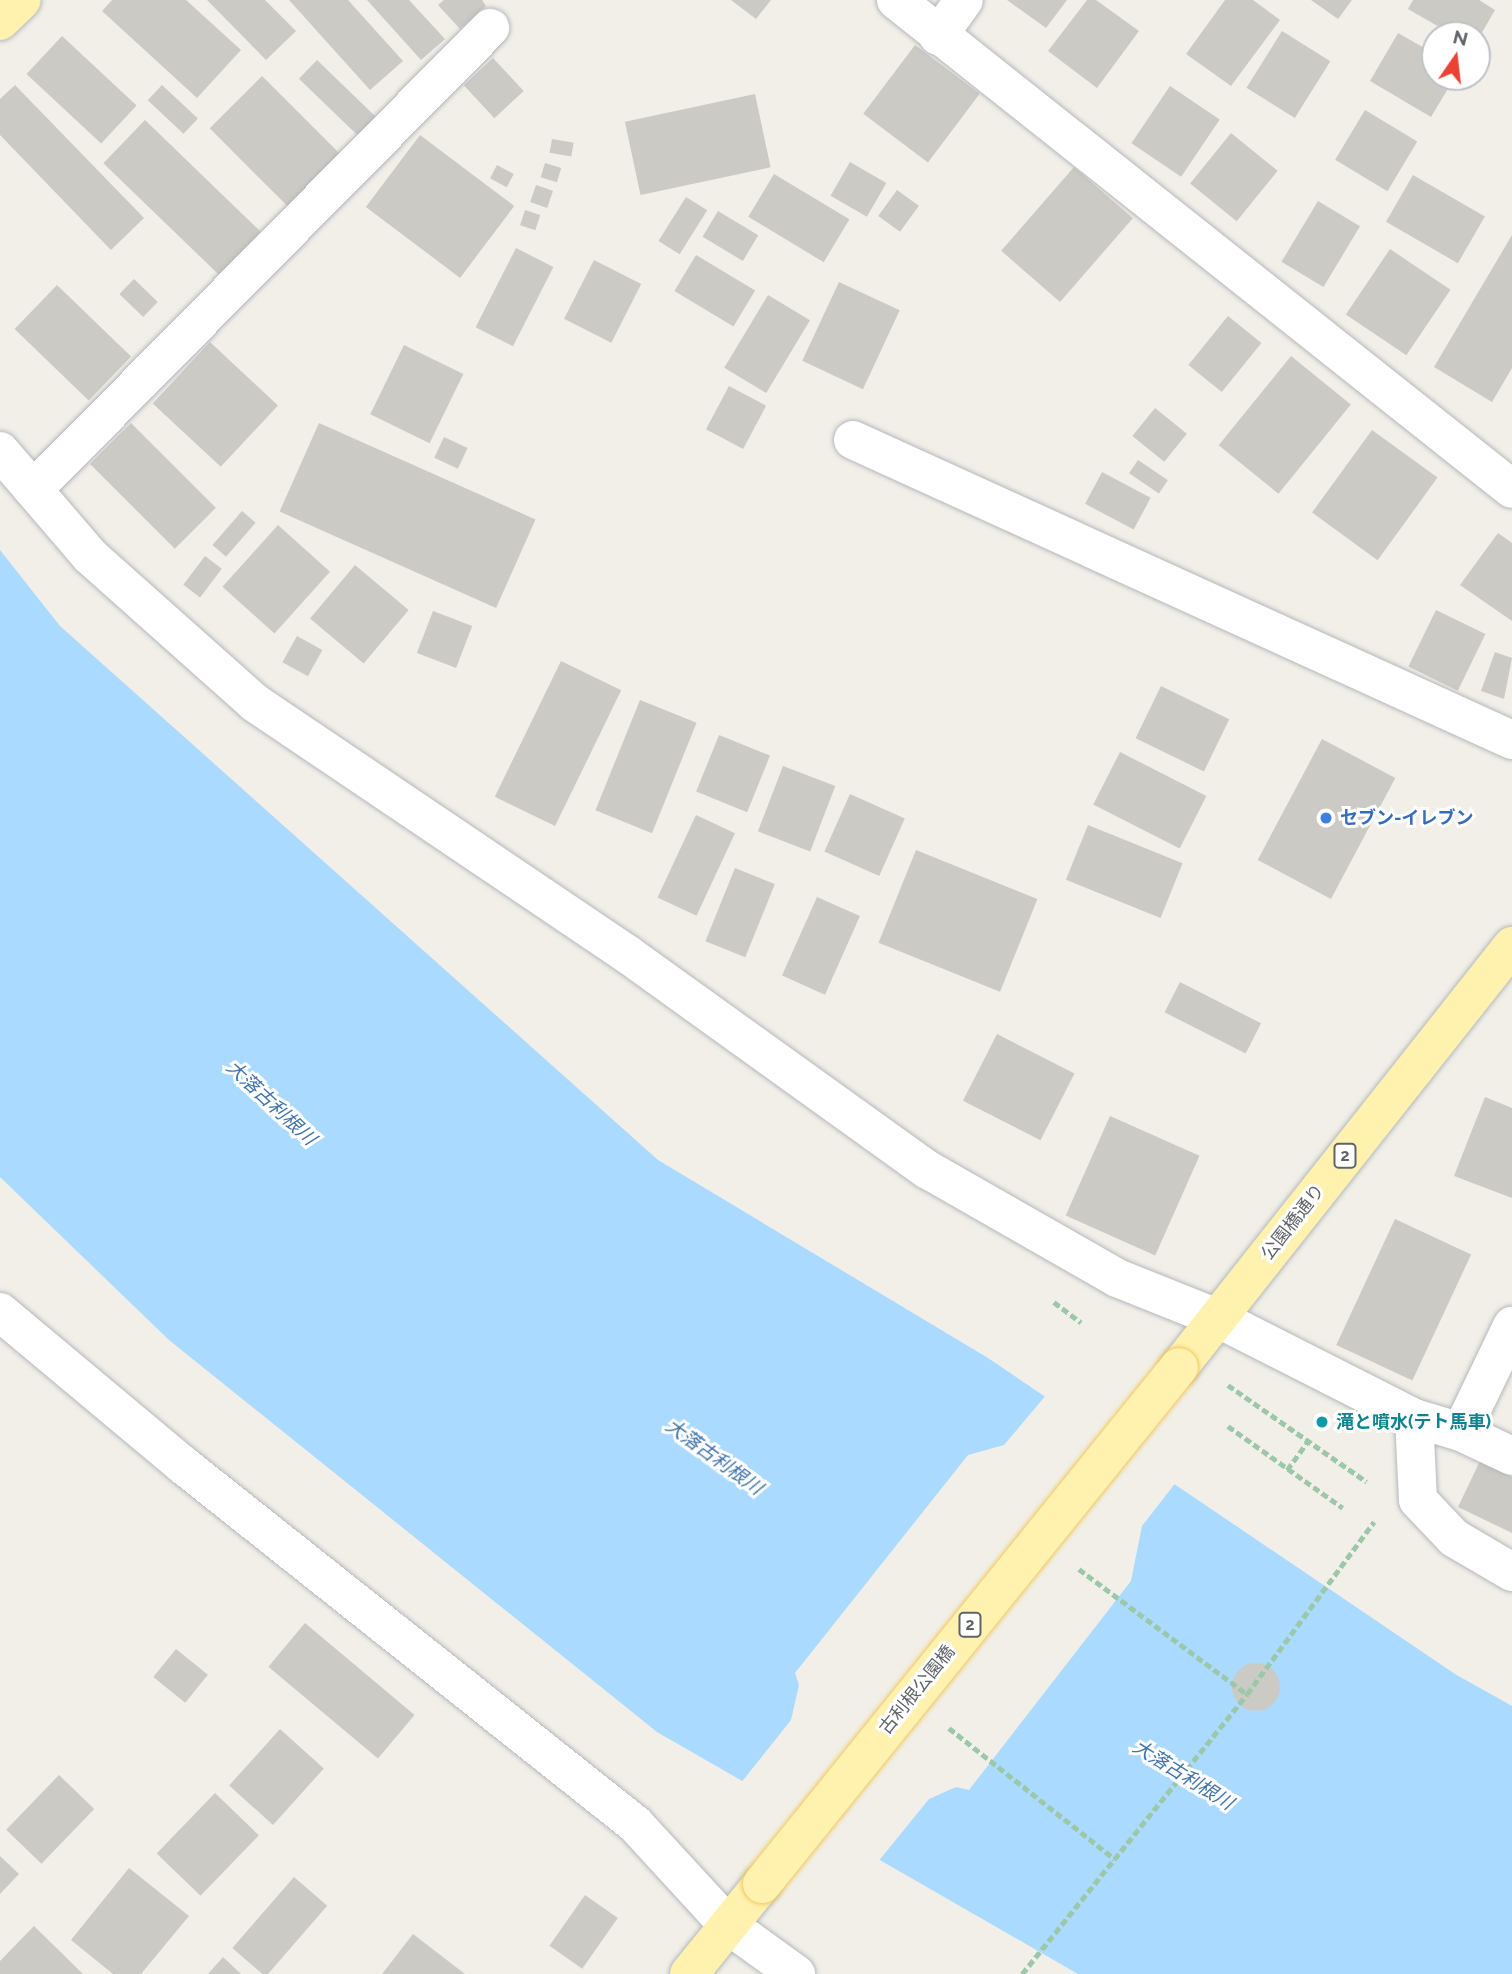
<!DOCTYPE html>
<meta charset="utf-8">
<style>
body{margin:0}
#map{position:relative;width:1512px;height:1974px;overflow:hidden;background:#f1efe8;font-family:Raleway,"Noto Sans JP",sans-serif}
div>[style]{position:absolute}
.water>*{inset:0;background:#aadaff}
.pier>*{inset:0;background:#f1efe8}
.building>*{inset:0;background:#cccac5;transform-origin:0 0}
.round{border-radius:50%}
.path>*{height:4.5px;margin-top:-2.25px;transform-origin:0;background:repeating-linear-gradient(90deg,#9cc7a9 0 7px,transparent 0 10.5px)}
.roads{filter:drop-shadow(0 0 2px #b5b8bc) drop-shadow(0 0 2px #b5b8bc)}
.minor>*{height:38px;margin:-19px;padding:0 19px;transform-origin:19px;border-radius:19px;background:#fff}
.major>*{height:38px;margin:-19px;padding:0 19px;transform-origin:19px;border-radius:19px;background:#fff2af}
.bridges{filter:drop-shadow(0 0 2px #f2c960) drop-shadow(0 0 2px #f2c960)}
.major-bridge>*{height:38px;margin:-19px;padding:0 19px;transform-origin:19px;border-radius:19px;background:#fff2af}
.dots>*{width:19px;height:19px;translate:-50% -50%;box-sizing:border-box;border:4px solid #fff;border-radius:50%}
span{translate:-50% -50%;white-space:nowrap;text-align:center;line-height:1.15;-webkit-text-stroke:6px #fff;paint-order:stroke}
.shield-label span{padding:2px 5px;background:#fff;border:2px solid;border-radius:5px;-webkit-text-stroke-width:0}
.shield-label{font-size:16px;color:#5f6368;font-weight:700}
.shop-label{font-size:18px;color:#366cbe;font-weight:700}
.left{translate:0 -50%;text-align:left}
.street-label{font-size:18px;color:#5f6368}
.culture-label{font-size:18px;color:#0d838f;font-weight:700}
.water-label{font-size:19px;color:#4174aa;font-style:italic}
.north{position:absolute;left:1421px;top:21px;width:70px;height:70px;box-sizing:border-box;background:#fff;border:2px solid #bfc1c3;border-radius:50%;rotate:14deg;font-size:19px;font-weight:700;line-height:28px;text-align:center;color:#5f6368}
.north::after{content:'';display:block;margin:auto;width:24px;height:32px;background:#ea4335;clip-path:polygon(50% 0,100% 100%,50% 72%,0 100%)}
</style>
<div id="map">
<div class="water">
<i style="clip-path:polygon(0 550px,60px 626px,658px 1160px,988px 1358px,1455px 1674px,1512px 1706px,1512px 1974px,1078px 1974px,657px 1732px,169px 1340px,0 1177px)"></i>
</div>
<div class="pier">
<i style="clip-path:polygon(1047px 1394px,1177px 1481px,1142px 1526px,1131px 1581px,969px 1790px,956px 1787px,929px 1799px,877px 1863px,740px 1784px,791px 1720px,799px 1685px,795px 1673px,968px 1455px,1004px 1445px)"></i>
</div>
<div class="building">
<i style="clip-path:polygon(112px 0,186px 0,241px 50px,197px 98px,102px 11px)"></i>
<i style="clip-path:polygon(207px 0,265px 0,296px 31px,266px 60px)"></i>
<i style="clip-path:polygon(289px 0,348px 0,403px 61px,370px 90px)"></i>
<i style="clip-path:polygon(367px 0,409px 0,445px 39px,421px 60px)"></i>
<i style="clip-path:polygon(444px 0,482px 0,486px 6px,460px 29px,438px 5px)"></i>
<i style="clip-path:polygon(731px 0,771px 0,756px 19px)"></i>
<i style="clip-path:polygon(1007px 0,1067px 0,1046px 28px)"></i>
<i style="clip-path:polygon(1087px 0,1096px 0,1139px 31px,1097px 88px,1048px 51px)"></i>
<i style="clip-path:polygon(1225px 0,1253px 0,1280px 20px,1231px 86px,1186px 54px)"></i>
<i style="clip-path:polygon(1311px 0,1352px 0,1338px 19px)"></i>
<i style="clip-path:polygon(1413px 0,1479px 0,1495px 10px,1477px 41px,1477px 35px,1453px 35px,1408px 9px)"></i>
<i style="left:1282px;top:31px;width:57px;height:67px;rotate:32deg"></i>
<i style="clip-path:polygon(1398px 33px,1435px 54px,1435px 77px,1455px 77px,1431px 117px,1370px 81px)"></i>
<i style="left:62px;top:36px;width:102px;height:52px;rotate:43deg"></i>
<i style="left:915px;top:45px;width:81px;height:86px;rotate:37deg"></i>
<i style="left:493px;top:58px;width:45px;height:40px;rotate:47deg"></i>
<i style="left:317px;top:60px;width:88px;height:26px;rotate:44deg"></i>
<i style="left:262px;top:76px;width:110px;height:74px;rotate:45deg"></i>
<i style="clip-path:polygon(15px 85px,144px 218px,111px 250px,0 135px,0 99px)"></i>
<i style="left:162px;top:85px;width:49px;height:21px;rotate:43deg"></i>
<i style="left:1170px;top:86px;width:60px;height:69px;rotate:34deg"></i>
<i style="left:755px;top:94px;width:75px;height:133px;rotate:78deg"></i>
<i style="left:1365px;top:110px;width:61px;height:58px;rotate:31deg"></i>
<i style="left:145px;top:120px;width:161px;height:60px;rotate:44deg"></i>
<i style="left:1231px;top:133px;width:60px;height:65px;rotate:39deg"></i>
<i style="left:420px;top:135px;width:118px;height:90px;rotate:37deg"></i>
<i style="left:552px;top:139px;width:22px;height:14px;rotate:10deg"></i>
<i style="left:850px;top:162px;width:42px;height:39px;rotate:30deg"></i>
<i style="left:545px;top:163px;width:17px;height:15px;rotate:17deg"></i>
<i style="left:497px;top:165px;width:19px;height:15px;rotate:28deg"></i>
<i style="left:1074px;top:167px;width:78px;height:111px;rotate:41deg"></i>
<i style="left:774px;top:174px;width:88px;height:50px;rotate:31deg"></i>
<i style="left:1413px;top:175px;width:83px;height:54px;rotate:30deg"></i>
<i style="left:536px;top:185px;width:18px;height:18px;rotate:19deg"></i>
<i style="left:897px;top:190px;width:27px;height:32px;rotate:36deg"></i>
<i style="left:686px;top:197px;width:25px;height:52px;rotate:32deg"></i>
<i style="left:1318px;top:201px;width:49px;height:71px;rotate:31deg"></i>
<i style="left:525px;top:210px;width:16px;height:16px;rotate:18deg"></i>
<i style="left:718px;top:211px;width:47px;height:30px;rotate:31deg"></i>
<i style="clip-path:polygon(1512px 235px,1512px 368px,1492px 402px,1434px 367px)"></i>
<i style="left:516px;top:248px;width:42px;height:89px;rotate:27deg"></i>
<i style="left:1390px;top:249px;width:73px;height:79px;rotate:34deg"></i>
<i style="left:696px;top:255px;width:69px;height:42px;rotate:31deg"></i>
<i style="left:594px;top:260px;width:53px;height:66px;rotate:27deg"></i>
<i style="left:134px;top:279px;width:33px;height:21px;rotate:44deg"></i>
<i style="left:839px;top:282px;width:67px;height:87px;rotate:25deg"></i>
<i style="left:57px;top:285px;width:103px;height:61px;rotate:44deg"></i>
<i style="left:768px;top:295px;width:49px;height:85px;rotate:31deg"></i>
<i style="left:1228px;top:316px;width:43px;height:63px;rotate:39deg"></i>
<i style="left:210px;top:342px;width:93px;height:84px;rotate:43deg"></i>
<i style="left:404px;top:345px;width:66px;height:77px;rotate:26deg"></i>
<i style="left:1291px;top:356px;width:77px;height:115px;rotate:39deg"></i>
<i style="left:729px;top:386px;width:42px;height:49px;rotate:28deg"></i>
<i style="left:1155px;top:408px;width:41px;height:36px;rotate:39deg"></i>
<i style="left:131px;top:423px;width:120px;height:58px;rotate:45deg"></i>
<i style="left:319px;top:423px;width:237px;height:97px;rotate:24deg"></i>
<i style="left:1372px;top:430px;width:81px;height:102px;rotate:36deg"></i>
<i style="left:444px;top:437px;width:26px;height:23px;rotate:25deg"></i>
<i style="left:1138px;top:460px;width:36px;height:16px;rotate:34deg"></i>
<i style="left:1102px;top:472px;width:55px;height:36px;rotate:28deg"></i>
<i style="left:242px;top:511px;width:18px;height:45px;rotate:41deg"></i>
<i style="left:278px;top:525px;width:70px;height:83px;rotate:42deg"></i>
<i style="clip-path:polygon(1498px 533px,1512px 543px,1512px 621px,1460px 585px)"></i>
<i style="left:205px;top:556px;width:21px;height:36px;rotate:37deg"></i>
<i style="left:355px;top:565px;width:70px;height:70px;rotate:40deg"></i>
<i style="left:1436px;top:610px;width:55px;height:63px;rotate:26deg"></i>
<i style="left:433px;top:611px;width:42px;height:45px;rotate:21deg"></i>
<i style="left:297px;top:636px;width:29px;height:30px;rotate:29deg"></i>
<i style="clip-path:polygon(1495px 652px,1512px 658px,1504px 699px,1481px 691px)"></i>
<i style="left:561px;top:661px;width:67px;height:151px;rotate:26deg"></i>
<i style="left:1161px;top:686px;width:76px;height:58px;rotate:26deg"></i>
<i style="left:640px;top:700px;width:61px;height:119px;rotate:22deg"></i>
<i style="left:719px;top:735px;width:55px;height:61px;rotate:22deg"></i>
<i style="left:1322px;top:739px;width:83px;height:137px;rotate:28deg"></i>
<i style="left:1120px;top:752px;width:97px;height:59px;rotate:27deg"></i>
<i style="left:783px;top:766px;width:56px;height:70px;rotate:21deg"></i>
<i style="left:850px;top:794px;width:60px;height:63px;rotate:24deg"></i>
<i style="left:696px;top:815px;width:43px;height:91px;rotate:25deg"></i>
<i style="left:1088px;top:825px;width:102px;height:59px;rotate:22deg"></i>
<i style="left:916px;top:850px;width:131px;height:100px;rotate:22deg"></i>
<i style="left:735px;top:868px;width:43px;height:79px;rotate:22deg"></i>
<i style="left:817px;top:897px;width:47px;height:86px;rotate:24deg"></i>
<i style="left:1180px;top:982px;width:91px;height:34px;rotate:27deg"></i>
<i style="left:997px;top:1034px;width:87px;height:75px;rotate:27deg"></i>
<i style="clip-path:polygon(1485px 1097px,1512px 1108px,1512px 1198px,1454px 1176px)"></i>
<i style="left:1110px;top:1116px;width:98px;height:109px;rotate:24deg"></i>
<i style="left:1395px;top:1219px;width:84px;height:139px;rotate:25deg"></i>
<i style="clip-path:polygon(1480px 1461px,1512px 1477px,1512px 1533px,1458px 1507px)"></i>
<i style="left:305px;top:1623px;width:143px;height:57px;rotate:40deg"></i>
<i style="left:176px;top:1649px;width:41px;height:36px;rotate:39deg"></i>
<i class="round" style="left:1232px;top:1663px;width:48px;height:48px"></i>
<i style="left:280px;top:1729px;width:59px;height:76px;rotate:42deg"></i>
<i style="left:59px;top:1775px;width:49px;height:76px;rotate:44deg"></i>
<i style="left:215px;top:1793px;width:61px;height:84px;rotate:44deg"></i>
<i style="clip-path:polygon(0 1856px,19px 1874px,0 1894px)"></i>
<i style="clip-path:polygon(129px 1868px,189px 1916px,141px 1974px,113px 1974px,71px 1940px)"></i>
<i style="left:294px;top:1877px;width:44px;height:94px;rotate:41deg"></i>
<i style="left:585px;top:1895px;width:40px;height:62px;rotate:35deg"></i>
<i style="clip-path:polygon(34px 1926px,83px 1974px,0 1974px,0 1961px)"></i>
<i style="clip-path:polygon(413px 1934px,465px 1974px,382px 1974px)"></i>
<i style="clip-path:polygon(223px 1957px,241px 1974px,208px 1974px)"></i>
</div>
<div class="path">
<i style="left:1054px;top:1302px;width:34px;rotate:37deg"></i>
<i style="left:1228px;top:1385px;width:169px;rotate:34.9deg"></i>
<i style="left:1228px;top:1426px;width:141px;rotate:35.5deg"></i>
<i style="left:1287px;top:1470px;width:36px;rotate:-54deg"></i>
<i style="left:1079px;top:1569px;width:209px;rotate:36.7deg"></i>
<i style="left:949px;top:1728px;width:211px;rotate:38.3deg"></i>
<i style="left:1022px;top:1974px;width:359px;rotate:-51.2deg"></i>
<i style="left:1247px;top:1694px;width:214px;rotate:-53.6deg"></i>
</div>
<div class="roads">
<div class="minor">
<i style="left:896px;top:0;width:786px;rotate:38.44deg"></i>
<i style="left:938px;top:36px;width:44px;rotate:-54.2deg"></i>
<i style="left:853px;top:440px;width:724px;rotate:24.48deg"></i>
<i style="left:0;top:451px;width:138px;rotate:49.4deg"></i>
<i style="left:90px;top:556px;width:221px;rotate:41.7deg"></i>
<i style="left:255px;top:703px;width:449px;rotate:34deg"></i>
<i style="left:627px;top:954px;width:370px;rotate:35.7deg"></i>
<i style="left:928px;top:1170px;width:218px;rotate:29.7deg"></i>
<i style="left:1117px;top:1278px;width:108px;rotate:21.8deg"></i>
<i style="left:1217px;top:1318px;width:221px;rotate:26.9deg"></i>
<i style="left:1414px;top:1418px;width:49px;rotate:16.6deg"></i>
<i style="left:1461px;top:1432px;width:56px;rotate:25.2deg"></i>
<i style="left:33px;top:490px;width:650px;rotate:-45.31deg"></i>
<i style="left:0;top:1312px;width:239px;rotate:39.9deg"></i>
<i style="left:183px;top:1465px;width:577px;rotate:38.46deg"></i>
<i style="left:635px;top:1824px;width:137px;rotate:47.4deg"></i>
<i style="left:728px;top:1925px;width:84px;rotate:35.8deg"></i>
<i style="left:1414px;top:1418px;width:82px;rotate:87.2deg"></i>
<i style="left:1418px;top:1500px;width:52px;rotate:46.5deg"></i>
<i style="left:1454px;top:1538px;width:67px;rotate:30.4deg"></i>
<i style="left:1461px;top:1432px;width:118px;rotate:-64.3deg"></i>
</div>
<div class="major">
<i style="left:0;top:21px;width:30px;rotate:-44deg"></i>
<i style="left:1179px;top:1367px;width:537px;rotate:-51.66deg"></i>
<i style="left:689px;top:1974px;width:116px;rotate:-51deg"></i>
</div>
</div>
<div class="bridges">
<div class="major-bridge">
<i style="left:762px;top:1884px;width:664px;rotate:-51.11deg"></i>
</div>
</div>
<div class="dots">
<i style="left:1326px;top:818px;background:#3f7fe0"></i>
<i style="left:1322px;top:1422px;background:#0f9aa8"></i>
</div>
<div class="shield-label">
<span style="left:1345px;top:1156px">2</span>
<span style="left:970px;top:1625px">2</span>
</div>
<div class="shop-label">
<span class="left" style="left:1340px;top:818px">セブン-イレブン</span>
</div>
<div class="street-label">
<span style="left:1293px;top:1222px;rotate:-52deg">公園橋通り</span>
<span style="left:917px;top:1690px;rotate:-51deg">古利根公園橋</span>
</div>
<div class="culture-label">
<span class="left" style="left:1336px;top:1422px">滝と噴水(テト馬車)</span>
</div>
<div class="water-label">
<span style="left:271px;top:1103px;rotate:43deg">大落古利根川</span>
<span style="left:714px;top:1457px;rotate:36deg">大落古利根川</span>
<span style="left:1183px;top:1775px;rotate:32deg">大落古利根川</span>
</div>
<div class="north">N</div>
</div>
